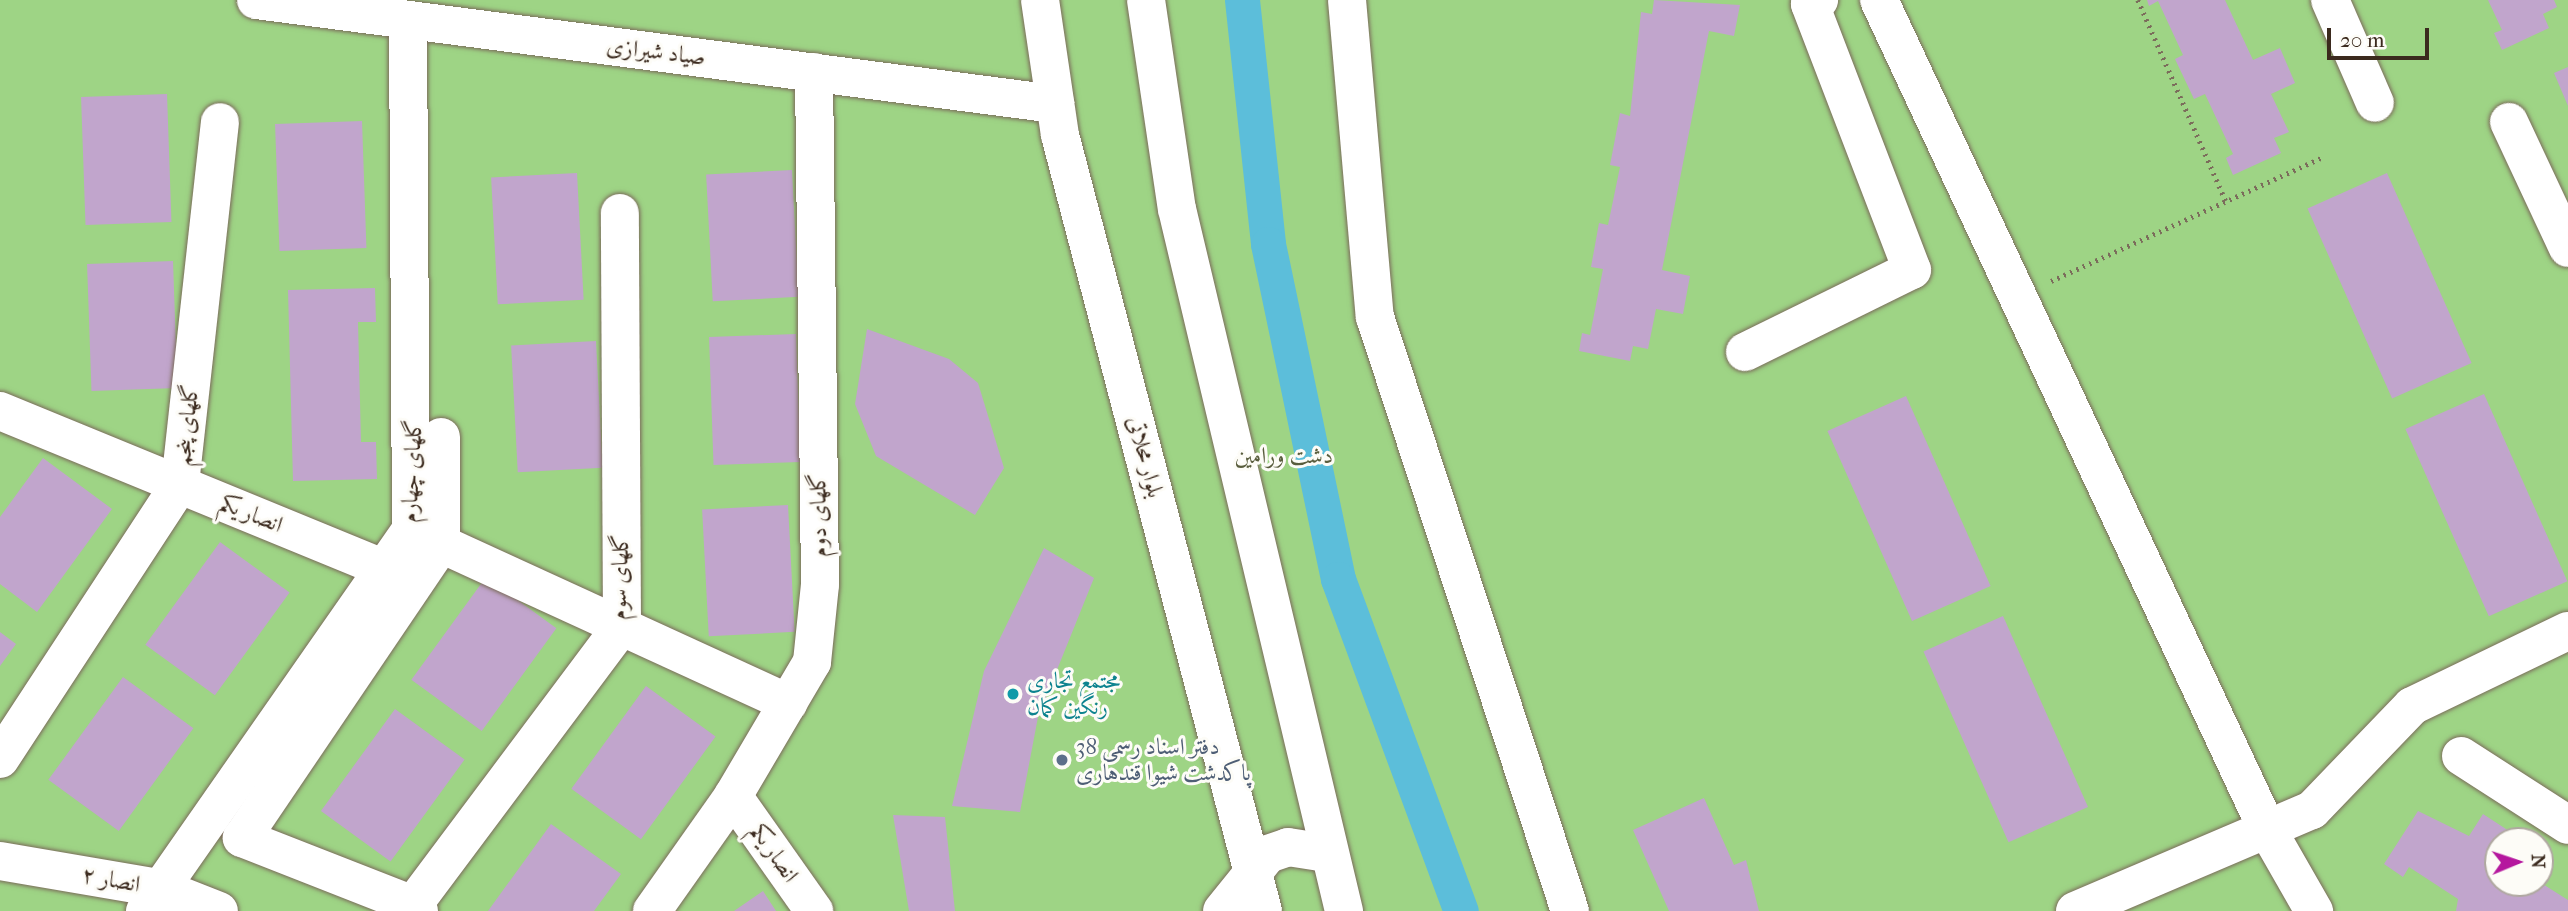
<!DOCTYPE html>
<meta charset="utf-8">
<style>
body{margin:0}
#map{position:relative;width:2568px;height:911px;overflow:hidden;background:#f1e6cb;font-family:"IM FELL French Canon",Amiri,serif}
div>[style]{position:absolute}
.green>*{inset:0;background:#9ed485}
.canal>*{height:35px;margin:-17.5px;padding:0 17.5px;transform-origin:17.5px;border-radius:17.5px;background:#5cbeda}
.building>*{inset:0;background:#c1a5cc;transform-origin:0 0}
.path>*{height:4.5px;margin-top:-2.25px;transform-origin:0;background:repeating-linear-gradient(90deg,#7b6c5b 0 2px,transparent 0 7px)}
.roads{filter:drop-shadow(0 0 2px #7b6c5b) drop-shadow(0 0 2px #7b6c5b)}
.minor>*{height:38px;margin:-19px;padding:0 19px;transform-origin:19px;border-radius:19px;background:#fff}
.dots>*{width:19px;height:19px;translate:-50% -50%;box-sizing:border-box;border:4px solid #fdfcf7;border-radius:50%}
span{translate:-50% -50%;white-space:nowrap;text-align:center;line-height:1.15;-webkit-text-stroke:6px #fdfcf7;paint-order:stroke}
.street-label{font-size:23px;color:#3b2a1e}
.park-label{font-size:23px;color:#595d3d}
.culture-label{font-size:23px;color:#0d838f}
.left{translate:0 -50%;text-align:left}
.service-label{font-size:23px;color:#4e5e75}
.north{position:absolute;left:2484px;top:827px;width:70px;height:70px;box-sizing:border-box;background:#fdfcf7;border:2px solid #afa8a0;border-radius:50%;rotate:88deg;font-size:19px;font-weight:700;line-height:28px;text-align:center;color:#3b2a1e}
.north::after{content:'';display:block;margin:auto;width:24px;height:32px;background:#b5179e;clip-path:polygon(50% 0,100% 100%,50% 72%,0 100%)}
.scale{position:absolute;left:2327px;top:28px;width:102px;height:32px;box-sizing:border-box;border:4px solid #3b2a1e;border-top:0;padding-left:9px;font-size:21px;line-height:24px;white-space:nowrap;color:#3b2a1e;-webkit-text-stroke:5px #fdfcf7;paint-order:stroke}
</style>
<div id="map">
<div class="green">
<i style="clip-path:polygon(evenodd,0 0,2568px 0,2568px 911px,0 911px,0 0,2498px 841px,2540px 841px,2540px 883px,2498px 883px,2498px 841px)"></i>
</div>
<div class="canal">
<i style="left:1242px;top:0;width:245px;rotate:83.9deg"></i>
<i style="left:1268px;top:244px;width:342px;rotate:78.2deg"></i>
<i style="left:1338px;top:579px;width:354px;rotate:69.7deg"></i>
</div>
<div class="building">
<i style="clip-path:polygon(1654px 0,1740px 5px,1734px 36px,1709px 31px,1662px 270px,1690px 276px,1683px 314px,1656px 309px,1648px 349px,1633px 346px,1630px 361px,1579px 351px,1582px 333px,1590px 335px,1603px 269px,1591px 267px,1599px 223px,1608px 225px,1620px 167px,1610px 165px,1620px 113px,1630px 116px,1641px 12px,1652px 14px)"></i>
<i style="clip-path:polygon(2147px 0,2225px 0,2253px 60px,2280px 48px,2295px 83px,2271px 94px,2289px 132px,2274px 138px,2281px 153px,2233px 175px,2226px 158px,2233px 154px,2205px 94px,2194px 99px,2175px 59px,2183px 55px,2158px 1px,2149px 6px)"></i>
<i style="clip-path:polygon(2488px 0,2554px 0,2557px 7px,2543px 14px,2549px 28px,2502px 50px,2494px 33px,2502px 30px)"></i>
<i style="clip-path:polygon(2568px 67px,2568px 106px,2554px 73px)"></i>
<i style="left:167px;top:94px;width:128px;height:86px;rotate:88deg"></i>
<i style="left:362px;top:121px;width:127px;height:87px;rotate:88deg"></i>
<i style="left:792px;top:170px;width:127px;height:86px;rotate:87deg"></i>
<i style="left:577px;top:173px;width:127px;height:86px;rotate:87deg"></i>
<i style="left:2387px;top:173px;width:208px;height:87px;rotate:66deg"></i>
<i style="left:173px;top:261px;width:127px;height:86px;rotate:88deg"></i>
<i style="clip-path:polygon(375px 288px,376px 322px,358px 322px,361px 442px,376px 442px,377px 479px,293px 481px,288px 290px)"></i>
<i style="clip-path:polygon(867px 329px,949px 359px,978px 383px,1004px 468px,975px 515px,876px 456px,855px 404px)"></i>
<i style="left:796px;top:334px;width:128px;height:87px;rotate:88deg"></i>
<i style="left:596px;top:341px;width:127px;height:85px;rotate:87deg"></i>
<i style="left:2484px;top:394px;width:205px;height:86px;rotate:66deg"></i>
<i style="left:1906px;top:396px;width:208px;height:86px;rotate:66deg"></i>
<i style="clip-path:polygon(43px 458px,112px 509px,37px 612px,0 584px,0 517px)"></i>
<i style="left:788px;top:505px;width:127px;height:86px;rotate:87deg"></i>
<i style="left:220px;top:542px;width:86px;height:127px;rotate:36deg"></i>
<i style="clip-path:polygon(1044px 548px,1094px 578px,1038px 717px,1020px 812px,952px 806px,984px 671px)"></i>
<i style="left:486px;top:577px;width:87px;height:127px;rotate:36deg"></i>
<i style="left:2003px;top:616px;width:209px;height:87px;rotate:66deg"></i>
<i style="clip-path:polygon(0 632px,16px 644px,0 666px)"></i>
<i style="left:123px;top:677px;width:87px;height:127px;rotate:36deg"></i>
<i style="left:646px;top:686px;width:86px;height:127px;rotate:36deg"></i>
<i style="left:395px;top:709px;width:86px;height:126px;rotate:36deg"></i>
<i style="clip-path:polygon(1704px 798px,1734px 865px,1746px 860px,1759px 911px,1669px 911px,1633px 830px)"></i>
<i style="clip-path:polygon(2418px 811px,2469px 836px,2483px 814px,2509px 831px,2495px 853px,2498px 883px,2541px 883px,2568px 900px,2568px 911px,2456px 911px,2458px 899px,2409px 867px,2403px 877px,2384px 864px)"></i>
<i style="clip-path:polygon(893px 815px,945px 817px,955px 911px,909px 911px)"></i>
<i style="clip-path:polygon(551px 824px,621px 874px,594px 911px,488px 911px)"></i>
<i style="clip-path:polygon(763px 891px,776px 911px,734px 911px)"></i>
</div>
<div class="path">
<i style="left:2138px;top:0;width:219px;rotate:66.4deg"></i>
<i style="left:2051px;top:281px;width:297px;rotate:-24.5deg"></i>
</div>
<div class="roads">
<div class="minor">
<i style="left:256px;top:0;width:806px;rotate:7.42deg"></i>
<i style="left:1040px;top:0;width:136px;rotate:81.6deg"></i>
<i style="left:1060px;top:135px;width:802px;rotate:75.34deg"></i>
<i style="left:1146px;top:0;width:211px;rotate:81.6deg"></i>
<i style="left:1177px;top:209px;width:722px;rotate:76.62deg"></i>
<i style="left:1347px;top:0;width:318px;rotate:85deg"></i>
<i style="left:1375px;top:317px;width:625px;rotate:71.83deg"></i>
<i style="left:1879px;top:0;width:915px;rotate:64.92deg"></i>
<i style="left:2267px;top:829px;width:95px;rotate:60.2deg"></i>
<i style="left:2330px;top:0;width:112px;rotate:66.4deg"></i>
<i style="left:2509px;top:122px;width:139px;rotate:64.9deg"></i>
<i style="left:1745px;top:352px;width:186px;rotate:-26.2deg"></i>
<i style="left:1912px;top:270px;width:285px;rotate:-111deg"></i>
<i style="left:1810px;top:4px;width:10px;rotate:-24deg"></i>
<i style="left:0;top:411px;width:417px;rotate:22.3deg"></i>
<i style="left:441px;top:544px;width:382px;rotate:24.6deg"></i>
<i style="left:2461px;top:756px;width:127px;rotate:32.8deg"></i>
<i style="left:0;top:759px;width:329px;rotate:-56.8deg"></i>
<i style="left:180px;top:484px;width:364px;rotate:-83.7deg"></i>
<i style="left:733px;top:796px;width:141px;rotate:54.8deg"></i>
<i style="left:0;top:861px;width:165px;rotate:9.7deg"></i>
<i style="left:163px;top:889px;width:60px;rotate:21.4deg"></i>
<i style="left:413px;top:905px;width:184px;rotate:-158.6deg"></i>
<i style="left:242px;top:838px;width:355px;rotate:-55.9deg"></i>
<i style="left:441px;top:544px;width:107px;rotate:-90deg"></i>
<i style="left:145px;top:911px;width:465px;rotate:-55.1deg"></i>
<i style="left:411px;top:529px;width:509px;rotate:-90.34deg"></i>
<i style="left:419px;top:911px;width:8px;rotate:-135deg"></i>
<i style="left:413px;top:905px;width:349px;rotate:-53.2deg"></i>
<i style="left:622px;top:626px;width:413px;rotate:-90.3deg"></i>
<i style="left:652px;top:911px;width:141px;rotate:-54.8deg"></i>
<i style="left:733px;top:796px;width:156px;rotate:-59.5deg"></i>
<i style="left:812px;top:662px;width:77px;rotate:-84.1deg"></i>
<i style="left:820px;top:585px;width:513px;rotate:-90.67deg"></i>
<i style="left:1222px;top:911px;width:73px;rotate:-51.1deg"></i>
<i style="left:1268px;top:854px;width:21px;rotate:-19deg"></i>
<i style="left:1288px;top:847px;width:39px;rotate:9deg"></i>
<i style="left:2075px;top:911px;width:258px;rotate:-23.1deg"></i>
<i style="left:2312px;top:810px;width:144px;rotate:-46.1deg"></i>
<i style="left:2412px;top:706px;width:173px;rotate:-25.7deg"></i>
</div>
</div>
<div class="dots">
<i style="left:1013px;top:694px;background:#0f9aa8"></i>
<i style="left:1062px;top:760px;background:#5c6f8a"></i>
</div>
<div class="street-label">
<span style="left:656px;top:52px;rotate:7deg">صیاد شیرازی</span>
<span style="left:187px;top:425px;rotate:-84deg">گلهای پنجم</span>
<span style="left:1145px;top:457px;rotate:75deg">بلوار محلاتی</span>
<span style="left:412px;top:471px;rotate:-87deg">گلهای چهارم</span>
<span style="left:251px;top:514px;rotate:22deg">انصار یکم</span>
<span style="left:819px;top:515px;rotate:-91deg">گلهای دوم</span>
<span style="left:620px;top:577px;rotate:-88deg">گلهای سوم</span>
<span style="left:774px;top:853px;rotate:55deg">انصار یکم</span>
<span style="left:111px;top:880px;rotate:10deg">انصار ۲</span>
</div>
<div class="park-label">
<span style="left:1284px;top:456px">دشت ورامین</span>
</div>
<div class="culture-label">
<span class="left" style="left:1027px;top:694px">مجتمع تجاری<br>رنگین کمان</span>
</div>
<div class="service-label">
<span class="left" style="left:1076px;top:760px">دفتر اسناد رسمی 38<br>پاکدشت شیوا قندهاری</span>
</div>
<div class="north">N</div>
<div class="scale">20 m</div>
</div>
